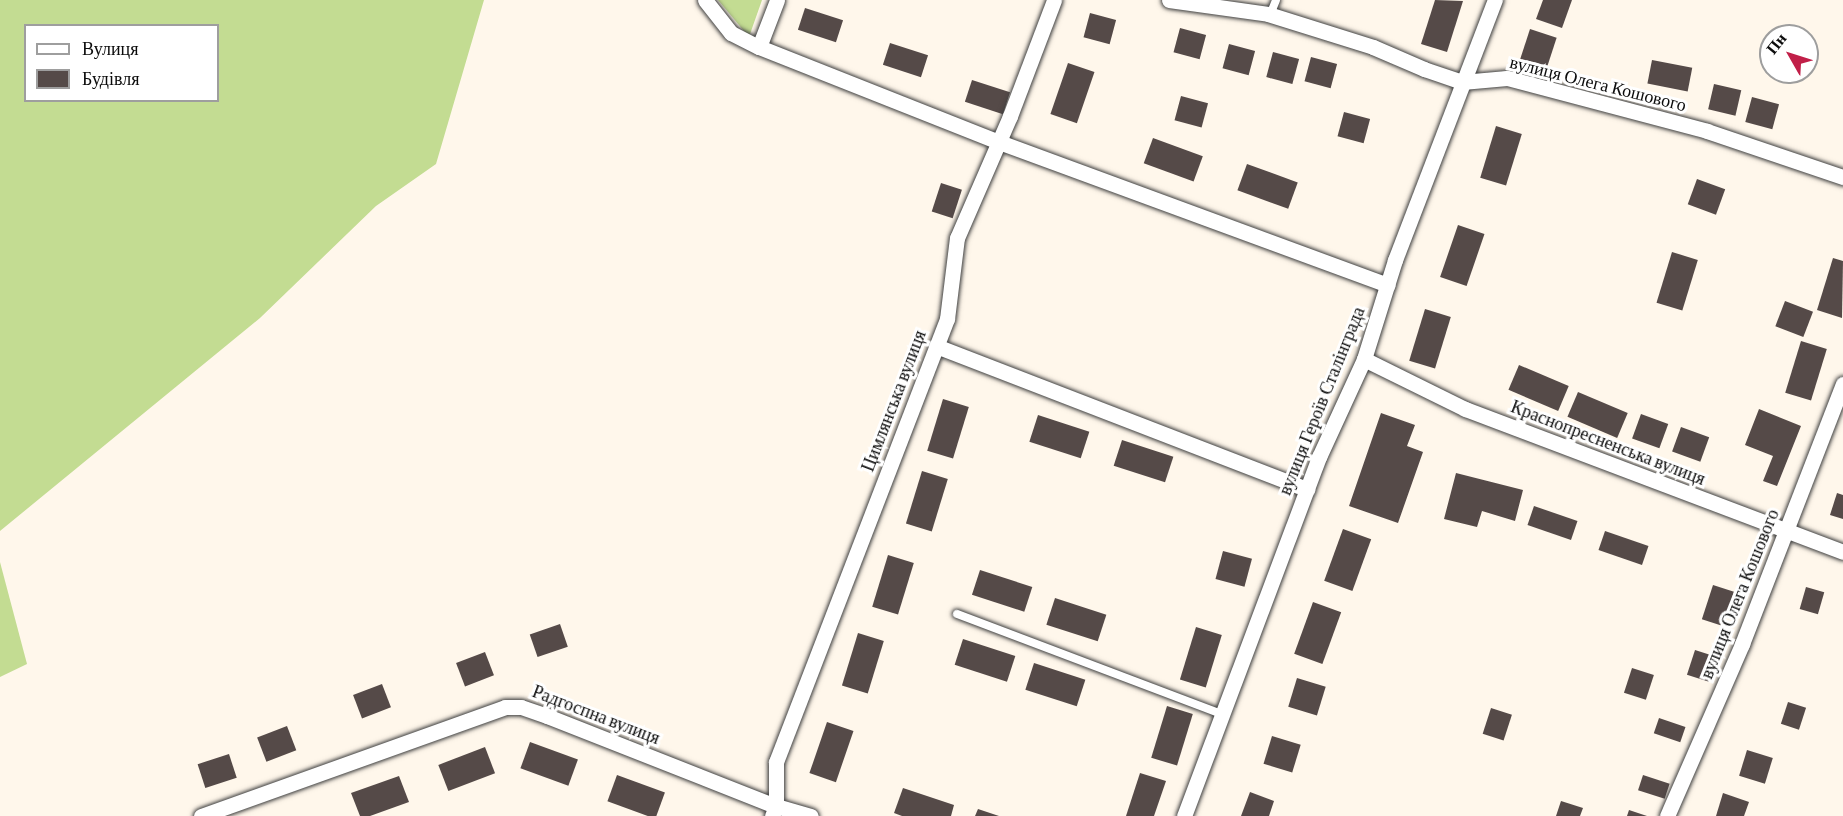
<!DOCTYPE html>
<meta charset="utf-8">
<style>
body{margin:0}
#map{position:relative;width:1843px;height:816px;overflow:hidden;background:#fff7eb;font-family:"Crimson Pro",serif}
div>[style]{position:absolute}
.forest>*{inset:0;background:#c3dc92}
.building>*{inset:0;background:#554a48;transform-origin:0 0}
.roads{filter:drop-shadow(0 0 2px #3f3f3f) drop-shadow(0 0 2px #3f3f3f)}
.service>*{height:8px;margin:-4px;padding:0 4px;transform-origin:4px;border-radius:4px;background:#fff}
.minor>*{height:15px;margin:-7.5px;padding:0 7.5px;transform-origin:7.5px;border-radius:7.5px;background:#fff}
span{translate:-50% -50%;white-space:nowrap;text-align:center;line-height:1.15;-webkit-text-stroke:6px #fff;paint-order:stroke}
.street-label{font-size:18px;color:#0c0c0c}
.legend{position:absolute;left:24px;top:24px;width:195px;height:78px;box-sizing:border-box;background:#fff;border:2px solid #9e9e9e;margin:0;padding:8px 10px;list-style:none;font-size:18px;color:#0c0c0c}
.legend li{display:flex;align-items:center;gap:12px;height:30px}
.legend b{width:30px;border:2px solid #9e9e9e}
.north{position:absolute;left:1759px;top:24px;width:60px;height:60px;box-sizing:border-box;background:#fff;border:2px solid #9e9e9e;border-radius:50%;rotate:309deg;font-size:16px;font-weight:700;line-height:24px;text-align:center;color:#0c0c0c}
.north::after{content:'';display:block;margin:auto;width:21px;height:27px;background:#c11f48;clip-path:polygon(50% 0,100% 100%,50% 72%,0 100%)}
</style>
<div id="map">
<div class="forest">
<i style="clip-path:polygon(evenodd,0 0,484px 0,436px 164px,376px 206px,260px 318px,0 531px,0 0,26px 26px,218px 26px,218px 100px,26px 100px,26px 26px)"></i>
<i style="clip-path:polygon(718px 0,762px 0,749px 37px)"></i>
<i style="clip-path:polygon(0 562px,27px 664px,0 677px)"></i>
</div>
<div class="building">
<i style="clip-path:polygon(1435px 0,1463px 1px,1447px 52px,1421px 44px)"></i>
<i style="clip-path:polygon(1543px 0,1572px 0,1562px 28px,1536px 19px)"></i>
<i style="left:805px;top:8px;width:40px;height:23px;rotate:18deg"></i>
<i style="left:1090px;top:13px;width:27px;height:25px;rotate:15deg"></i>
<i style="left:1180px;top:28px;width:27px;height:25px;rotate:15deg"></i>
<i style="left:1530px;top:29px;width:28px;height:34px;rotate:18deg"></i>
<i style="left:890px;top:43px;width:40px;height:23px;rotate:18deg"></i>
<i style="left:1229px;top:44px;width:27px;height:25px;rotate:15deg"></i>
<i style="left:1273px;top:52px;width:27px;height:26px;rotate:15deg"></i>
<i style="left:1311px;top:57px;width:27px;height:25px;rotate:15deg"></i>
<i style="left:1652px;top:60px;width:41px;height:24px;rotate:11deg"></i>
<i style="left:1068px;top:63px;width:28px;height:54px;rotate:19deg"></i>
<i style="left:972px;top:80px;width:40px;height:23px;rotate:18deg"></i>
<i style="left:1714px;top:84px;width:28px;height:26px;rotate:13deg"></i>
<i style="left:1181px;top:96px;width:28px;height:25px;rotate:15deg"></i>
<i style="left:1752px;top:97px;width:28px;height:26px;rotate:15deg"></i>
<i style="left:1344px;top:112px;width:27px;height:25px;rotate:15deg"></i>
<i style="left:1496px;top:126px;width:27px;height:54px;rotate:17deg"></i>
<i style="left:1153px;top:138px;width:53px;height:27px;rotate:20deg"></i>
<i style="left:1247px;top:164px;width:54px;height:28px;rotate:20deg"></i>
<i style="left:1697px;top:179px;width:30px;height:27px;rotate:20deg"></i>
<i style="left:941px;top:183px;width:22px;height:30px;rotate:18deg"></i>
<i style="left:1458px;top:225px;width:28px;height:55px;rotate:19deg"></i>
<i style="left:1672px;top:252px;width:27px;height:53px;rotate:17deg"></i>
<i style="clip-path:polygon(1833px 258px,1843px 261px,1842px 318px,1817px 310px)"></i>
<i style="left:1785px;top:301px;width:30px;height:27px;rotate:21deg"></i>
<i style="left:1425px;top:309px;width:27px;height:54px;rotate:17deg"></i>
<i style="left:1801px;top:341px;width:27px;height:54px;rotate:17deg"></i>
<i style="left:1519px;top:365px;width:54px;height:27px;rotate:23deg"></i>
<i style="left:1578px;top:392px;width:54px;height:27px;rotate:23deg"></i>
<i style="left:943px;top:399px;width:27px;height:54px;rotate:17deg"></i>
<i style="clip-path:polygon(1759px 409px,1801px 426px,1777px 486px,1763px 481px,1773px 456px,1745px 445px)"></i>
<i style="clip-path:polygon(1381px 413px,1415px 425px,1407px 446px,1423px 452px,1398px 523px,1349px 506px)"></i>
<i style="left:1641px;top:414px;width:29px;height:26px;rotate:20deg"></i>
<i style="left:1038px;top:415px;width:54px;height:28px;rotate:18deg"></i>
<i style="left:1681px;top:427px;width:30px;height:26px;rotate:20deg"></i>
<i style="left:1122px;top:440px;width:54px;height:27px;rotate:18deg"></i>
<i style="left:922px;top:471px;width:27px;height:55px;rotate:17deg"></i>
<i style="clip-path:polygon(1456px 473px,1523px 490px,1515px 521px,1482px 511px,1477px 527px,1444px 519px)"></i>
<i style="clip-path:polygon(1837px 493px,1843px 495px,1843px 519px,1830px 515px)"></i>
<i style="left:1534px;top:506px;width:46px;height:20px;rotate:19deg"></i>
<i style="left:1343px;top:529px;width:30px;height:55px;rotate:20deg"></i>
<i style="left:1605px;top:531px;width:46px;height:20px;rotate:19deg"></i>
<i style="left:1223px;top:551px;width:30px;height:29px;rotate:15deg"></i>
<i style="left:888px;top:555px;width:27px;height:54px;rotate:17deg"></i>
<i style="left:980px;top:570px;width:55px;height:26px;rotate:18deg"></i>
<i style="left:1713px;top:585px;width:22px;height:36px;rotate:18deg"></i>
<i style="left:1806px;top:587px;width:19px;height:23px;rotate:16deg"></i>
<i style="left:1055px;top:598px;width:54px;height:28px;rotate:18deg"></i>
<i style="left:1313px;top:602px;width:30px;height:55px;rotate:20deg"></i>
<i style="left:560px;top:624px;width:24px;height:32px;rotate:71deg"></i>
<i style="left:1196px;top:627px;width:27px;height:55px;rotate:17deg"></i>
<i style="left:858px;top:633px;width:27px;height:55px;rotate:17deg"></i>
<i style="left:963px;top:639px;width:55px;height:27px;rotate:18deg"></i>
<i style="left:1695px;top:650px;width:23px;height:26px;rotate:18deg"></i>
<i style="left:485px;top:652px;width:25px;height:31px;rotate:69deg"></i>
<i style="left:1034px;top:663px;width:54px;height:28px;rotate:18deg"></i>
<i style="left:1632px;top:668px;width:23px;height:26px;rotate:18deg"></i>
<i style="left:1297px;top:678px;width:30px;height:30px;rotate:17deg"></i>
<i style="left:382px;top:684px;width:25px;height:31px;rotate:69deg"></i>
<i style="left:1788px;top:702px;width:19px;height:23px;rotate:18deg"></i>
<i style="left:1167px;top:706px;width:27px;height:54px;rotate:17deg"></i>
<i style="left:1491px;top:708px;width:22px;height:27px;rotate:18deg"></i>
<i style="left:1659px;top:718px;width:28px;height:16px;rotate:19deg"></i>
<i style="left:827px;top:722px;width:28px;height:54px;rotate:19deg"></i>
<i style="left:287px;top:726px;width:26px;height:32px;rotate:69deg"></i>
<i style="left:1272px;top:736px;width:30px;height:29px;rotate:17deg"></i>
<i style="left:530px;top:742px;width:51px;height:28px;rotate:20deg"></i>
<i style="left:485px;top:747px;width:28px;height:50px;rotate:69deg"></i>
<i style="left:1747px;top:750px;width:27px;height:27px;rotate:17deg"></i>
<i style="left:229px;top:754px;width:25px;height:33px;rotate:72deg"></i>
<i style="clip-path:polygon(1140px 773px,1166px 781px,1154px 816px,1126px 816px)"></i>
<i style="left:617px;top:775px;width:51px;height:28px;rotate:20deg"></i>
<i style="left:1643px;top:775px;width:28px;height:16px;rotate:18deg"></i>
<i style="clip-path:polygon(399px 776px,409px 802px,370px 816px,360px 816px,351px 793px)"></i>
<i style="clip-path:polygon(903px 788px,954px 805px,951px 816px,902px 816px,894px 813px)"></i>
<i style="clip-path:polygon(1250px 792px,1274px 801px,1269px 816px,1241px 816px)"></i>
<i style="clip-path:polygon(1723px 793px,1749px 802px,1744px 816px,1716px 816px)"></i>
<i style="clip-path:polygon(1561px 801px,1583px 808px,1580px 816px,1556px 816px)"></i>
<i style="clip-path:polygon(978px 809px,999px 816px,975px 816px)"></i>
<i style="clip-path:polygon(1629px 810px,1647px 816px,1627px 816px)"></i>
</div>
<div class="roads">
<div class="service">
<i style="left:1270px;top:15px;width:16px;rotate:-68deg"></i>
<i style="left:957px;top:614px;width:283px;rotate:20.7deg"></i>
</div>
<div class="minor">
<i style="left:705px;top:0;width:42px;rotate:51.8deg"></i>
<i style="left:731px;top:33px;width:31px;rotate:27deg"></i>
<i style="left:759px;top:47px;width:258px;rotate:21.6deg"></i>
<i style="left:999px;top:142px;width:414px;rotate:20.2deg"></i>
<i style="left:1169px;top:0;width:100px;rotate:8deg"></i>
<i style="left:1268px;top:14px;width:110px;rotate:17.4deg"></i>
<i style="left:1373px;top:47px;width:56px;rotate:23.3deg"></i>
<i style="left:1424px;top:69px;width:40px;rotate:18.9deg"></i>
<i style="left:1462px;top:82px;width:45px;rotate:-5.1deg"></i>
<i style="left:1507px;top:78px;width:207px;rotate:14.8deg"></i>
<i style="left:1707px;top:131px;width:144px;rotate:18.7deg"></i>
<i style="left:759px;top:47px;width:50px;rotate:-69deg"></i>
<i style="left:936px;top:346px;width:398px;rotate:21.1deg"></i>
<i style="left:1364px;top:359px;width:113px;rotate:26.3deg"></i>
<i style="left:1465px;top:409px;width:404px;rotate:20.7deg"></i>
<i style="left:201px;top:816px;width:323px;rotate:-19.7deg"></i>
<i style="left:505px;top:707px;width:16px"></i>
<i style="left:521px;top:707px;width:28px;rotate:19deg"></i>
<i style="left:547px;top:716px;width:246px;rotate:21.5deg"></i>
<i style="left:776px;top:806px;width:36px;rotate:16deg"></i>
<i style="left:772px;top:816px;width:11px;rotate:-68deg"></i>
<i style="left:776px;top:806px;width:44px;rotate:-90deg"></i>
<i style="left:776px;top:762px;width:475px;rotate:-68.9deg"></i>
<i style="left:947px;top:319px;width:82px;rotate:-83deg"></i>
<i style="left:957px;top:238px;width:133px;rotate:-66.5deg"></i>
<i style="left:1010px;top:116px;width:124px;rotate:-69.2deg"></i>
<i style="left:1184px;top:816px;width:384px;rotate:-69.4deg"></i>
<i style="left:1319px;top:457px;width:108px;rotate:-65.3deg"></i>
<i style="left:1364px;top:359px;width:104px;rotate:-72.6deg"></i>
<i style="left:1395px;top:260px;width:279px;rotate:-69deg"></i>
<i style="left:1667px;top:816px;width:188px;rotate:-66.4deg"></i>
<i style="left:1742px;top:644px;width:279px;rotate:-68.8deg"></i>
</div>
</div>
<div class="street-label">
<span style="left:1598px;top:84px;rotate:14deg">вулиця Олега Кошового</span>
<span style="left:894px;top:401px;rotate:-69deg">Цимлянська вулиця</span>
<span style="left:1322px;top:401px;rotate:-68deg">вулиця Героїв Сталінграда</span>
<span style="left:1608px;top:443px;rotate:21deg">Краснопресненська вулиця</span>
<span style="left:1740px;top:594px;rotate:-68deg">вулиця Олега Кошового</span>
<span style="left:596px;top:715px;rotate:21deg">Радгоспна вулиця</span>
</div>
<ul class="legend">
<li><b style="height:8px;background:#fff"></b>Вулиця</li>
<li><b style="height:16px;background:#554a48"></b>Будівля</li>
</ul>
<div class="north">Пн</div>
</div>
